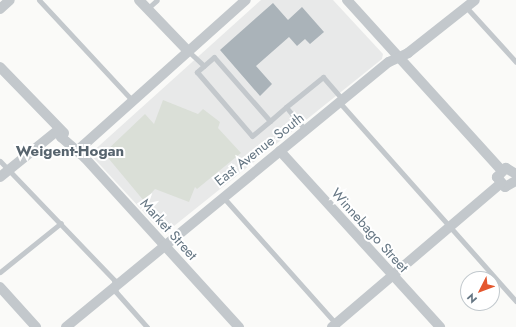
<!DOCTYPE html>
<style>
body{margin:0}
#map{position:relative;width:516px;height:327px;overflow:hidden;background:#fafaf8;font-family:Jost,sans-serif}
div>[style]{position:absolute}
.built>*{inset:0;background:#e8e9e9}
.green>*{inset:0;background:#dadfd7}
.building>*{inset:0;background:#aab3b9}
.lane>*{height:5px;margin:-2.5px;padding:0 2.5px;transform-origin:2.5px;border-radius:2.5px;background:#c3c8cc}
.street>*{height:10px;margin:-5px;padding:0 5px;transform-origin:5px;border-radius:5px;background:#c3c8cc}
span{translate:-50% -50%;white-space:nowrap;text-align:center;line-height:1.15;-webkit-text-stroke:4px #fff;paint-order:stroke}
.street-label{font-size:14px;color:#657683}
.neighbourhood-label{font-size:15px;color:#57646e;font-weight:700}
.north{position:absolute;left:460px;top:271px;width:40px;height:40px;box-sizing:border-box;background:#fff;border:1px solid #c1c8cd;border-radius:50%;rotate:228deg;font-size:11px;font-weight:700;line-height:16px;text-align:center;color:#657683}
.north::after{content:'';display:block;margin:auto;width:14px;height:18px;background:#e4572e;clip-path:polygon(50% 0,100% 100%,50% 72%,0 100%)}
</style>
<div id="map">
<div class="built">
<i style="clip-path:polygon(261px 0,333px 0,383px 54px,382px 59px,164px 234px,90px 154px)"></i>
</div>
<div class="green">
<i style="clip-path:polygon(163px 100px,198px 114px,203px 109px,220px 122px,218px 128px,241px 153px,197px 189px,195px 187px,189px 202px,155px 189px,144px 201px,104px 153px,145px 114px,154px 124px)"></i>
</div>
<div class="building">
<i style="clip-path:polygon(273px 3px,288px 20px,302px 7px,324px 32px,310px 44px,305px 39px,297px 46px,289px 37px,256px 66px,272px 84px,260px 96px,220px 50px)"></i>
</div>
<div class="lane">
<i style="left:39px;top:0;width:137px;rotate:47.1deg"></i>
<i style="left:466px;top:7px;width:74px;rotate:47.7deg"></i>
<i style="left:147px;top:9px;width:13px;rotate:-42deg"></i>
<i style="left:187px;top:50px;width:23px;rotate:43deg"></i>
<i style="left:340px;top:103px;width:265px;rotate:48.4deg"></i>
<i style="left:286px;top:107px;width:30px;rotate:50deg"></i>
<i style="left:270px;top:121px;width:85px;rotate:-131.2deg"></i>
<i style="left:214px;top:57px;width:23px;rotate:139deg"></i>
<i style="left:197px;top:72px;width:84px;rotate:49.3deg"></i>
<i style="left:252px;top:136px;width:23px;rotate:-40deg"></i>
<i style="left:270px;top:121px;width:21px;rotate:-41deg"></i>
<i style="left:286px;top:107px;width:48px;rotate:-39deg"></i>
<i style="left:323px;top:77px;width:30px;rotate:49deg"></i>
<i style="left:0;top:161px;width:165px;rotate:46.2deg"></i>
<i style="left:114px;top:280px;width:12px;rotate:81deg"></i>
<i style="left:116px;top:292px;width:47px;rotate:48.5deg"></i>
<i style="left:223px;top:197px;width:170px;rotate:48.3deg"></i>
<i style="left:0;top:272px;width:78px;rotate:-38.8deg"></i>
</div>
<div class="street">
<i style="left:139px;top:0;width:69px;rotate:46.2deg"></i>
<i style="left:347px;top:0;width:229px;rotate:47.8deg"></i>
<i style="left:0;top:9px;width:13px;rotate:-42deg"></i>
<i style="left:0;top:67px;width:92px;rotate:45.9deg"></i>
<i style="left:58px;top:130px;width:8px;rotate:67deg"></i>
<i style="left:61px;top:137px;width:32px;rotate:41deg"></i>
<i style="left:85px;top:158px;width:229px;rotate:47.7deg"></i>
<i style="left:78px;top:150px;width:225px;rotate:-41.8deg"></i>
<i style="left:280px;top:151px;width:238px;rotate:47.7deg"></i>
<i style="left:516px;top:174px;width:12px;rotate:-149deg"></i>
<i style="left:506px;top:168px;width:13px;rotate:135deg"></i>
<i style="left:497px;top:177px;width:13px;rotate:51deg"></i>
<i style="left:505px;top:187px;width:13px;rotate:-29deg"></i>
<i style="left:0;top:177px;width:75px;rotate:-39deg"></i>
<i style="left:0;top:287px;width:54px;rotate:48deg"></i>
<i style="left:66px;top:327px;width:418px;rotate:-39.4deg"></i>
<i style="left:389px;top:62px;width:21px;rotate:-25deg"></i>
<i style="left:408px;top:53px;width:85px;rotate:-38.3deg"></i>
<i style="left:332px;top:327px;width:221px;rotate:-40.4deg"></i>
</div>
<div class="street-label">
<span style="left:259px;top:149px;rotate:-38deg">East Avenue South</span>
<span style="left:169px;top:229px;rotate:48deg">Market Street</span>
<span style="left:370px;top:230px;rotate:48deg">Winnebago Street</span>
</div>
<div class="neighbourhood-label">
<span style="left:70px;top:152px">Weigent-Hogan</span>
</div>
<div class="north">N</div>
</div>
